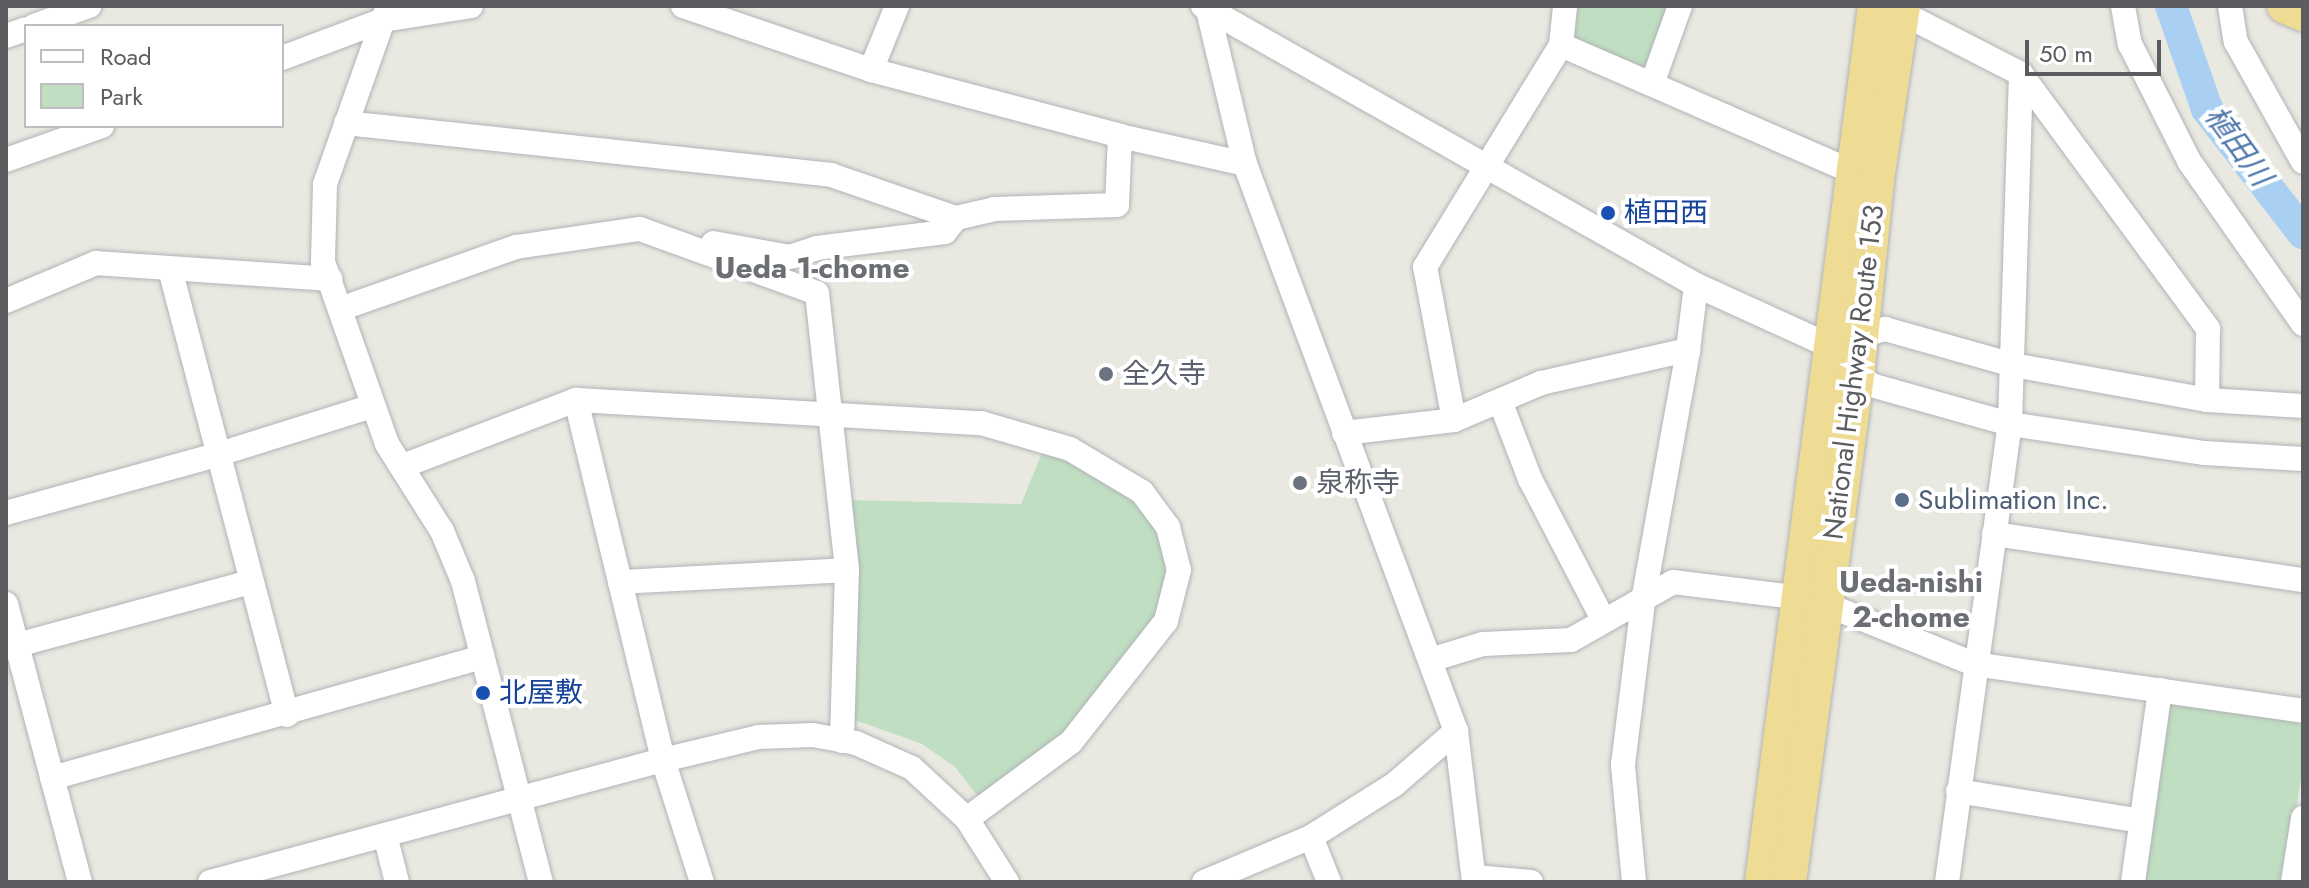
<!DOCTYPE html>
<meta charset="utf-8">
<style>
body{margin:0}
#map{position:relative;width:2309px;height:888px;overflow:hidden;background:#eae9e1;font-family:Jost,"Noto Sans JP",sans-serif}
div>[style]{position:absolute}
.green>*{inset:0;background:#c0dfc2}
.river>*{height:32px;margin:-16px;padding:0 16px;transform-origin:16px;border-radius:16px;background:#a9cff3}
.roads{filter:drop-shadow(0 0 2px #b1b3b7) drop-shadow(0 0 2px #b1b3b7)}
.minor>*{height:24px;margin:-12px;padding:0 12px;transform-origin:12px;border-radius:12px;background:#fff}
.highway>*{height:34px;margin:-17px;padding:0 17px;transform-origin:17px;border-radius:17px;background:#eedc94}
.dots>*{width:22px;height:22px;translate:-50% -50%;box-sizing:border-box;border:4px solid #fff;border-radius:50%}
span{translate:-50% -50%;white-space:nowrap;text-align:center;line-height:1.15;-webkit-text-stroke:8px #fff;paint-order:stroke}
.transit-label{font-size:28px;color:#164399}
.left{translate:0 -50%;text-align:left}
.street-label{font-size:28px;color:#5a5c60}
.worship-label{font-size:28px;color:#5b616d}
.service-label{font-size:28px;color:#4e5e75}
.water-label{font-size:30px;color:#4d76aa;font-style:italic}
.neighbourhood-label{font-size:30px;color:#6b6e72;font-weight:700}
.frame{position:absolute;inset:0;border:8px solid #5a5c60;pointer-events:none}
.legend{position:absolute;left:24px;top:24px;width:260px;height:104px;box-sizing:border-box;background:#fff;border:2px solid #bdbebf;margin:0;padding:10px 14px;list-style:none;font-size:24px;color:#5a5c60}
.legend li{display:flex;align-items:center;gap:16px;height:40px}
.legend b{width:40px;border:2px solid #bdbebf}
.scale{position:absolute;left:2025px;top:40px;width:136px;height:36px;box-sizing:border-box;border:4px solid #5a5c60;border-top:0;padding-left:10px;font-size:24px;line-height:28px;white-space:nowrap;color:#5a5c60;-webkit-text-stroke:6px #fff;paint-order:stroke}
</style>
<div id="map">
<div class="green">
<i style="clip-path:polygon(1578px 6px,1673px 6px,1647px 74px,1574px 43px)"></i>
<i style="clip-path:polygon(1044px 448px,1112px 483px,1147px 515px,1167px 551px,1169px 593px,1155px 632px,1065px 736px,979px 798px,955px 767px,922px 744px,855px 720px,858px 601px,848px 500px,1021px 504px)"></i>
<i style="clip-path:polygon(2163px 697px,2303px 724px,2303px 766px,2285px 882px,2140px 882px)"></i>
</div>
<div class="river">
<i style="left:2171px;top:6px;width:109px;rotate:70.7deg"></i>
<i style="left:2207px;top:109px;width:157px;rotate:52.3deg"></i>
</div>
<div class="roads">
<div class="minor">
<i style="left:388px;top:6px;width:189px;rotate:109.5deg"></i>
<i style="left:325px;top:184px;width:78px;rotate:91.5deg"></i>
<i style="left:323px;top:262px;width:193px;rotate:70.6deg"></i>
<i style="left:387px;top:444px;width:103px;rotate:57.7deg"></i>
<i style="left:442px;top:531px;width:54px;rotate:67.2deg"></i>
<i style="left:463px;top:581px;width:311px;rotate:75.5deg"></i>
<i style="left:683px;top:6px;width:199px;rotate:18.8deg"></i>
<i style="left:871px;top:70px;width:258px;rotate:14.8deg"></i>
<i style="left:1120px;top:136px;width:128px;rotate:12.6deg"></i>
<i style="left:1203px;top:6px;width:566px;rotate:29.51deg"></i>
<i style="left:1696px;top:285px;width:149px;rotate:24.5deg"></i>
<i style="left:1832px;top:347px;width:54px;rotate:44.3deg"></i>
<i style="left:1871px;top:385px;width:144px;rotate:15.7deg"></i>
<i style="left:2010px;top:424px;width:197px;rotate:8.5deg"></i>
<i style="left:2205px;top:453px;width:98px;rotate:3.5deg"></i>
<i style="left:1207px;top:6px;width:163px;rotate:76.5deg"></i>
<i style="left:1245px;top:164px;width:605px;rotate:69.59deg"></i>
<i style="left:1456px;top:731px;width:152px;rotate:83.2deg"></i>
<i style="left:2123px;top:6px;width:39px;rotate:80deg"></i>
<i style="left:2130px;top:44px;width:131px;rotate:63.2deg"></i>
<i style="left:2189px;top:161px;width:199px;rotate:55deg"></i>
<i style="left:2230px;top:6px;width:36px;rotate:81deg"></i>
<i style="left:2236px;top:42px;width:137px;rotate:60.8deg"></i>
<i style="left:1902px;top:13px;width:134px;rotate:27.1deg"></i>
<i style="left:2021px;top:74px;width:316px;rotate:53.7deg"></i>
<i style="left:2208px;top:329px;width:71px;rotate:90.8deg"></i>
<i style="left:34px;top:26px;width:59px;rotate:-20deg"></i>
<i style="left:6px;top:36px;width:21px;rotate:-19deg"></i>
<i style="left:1561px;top:45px;width:318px;rotate:23.5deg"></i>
<i style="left:282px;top:58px;width:108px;rotate:-20.6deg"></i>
<i style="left:383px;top:20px;width:89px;rotate:-9deg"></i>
<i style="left:871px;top:70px;width:69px;rotate:-67.9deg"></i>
<i style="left:1652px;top:84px;width:83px;rotate:-70.3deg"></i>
<i style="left:346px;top:123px;width:488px;rotate:6.1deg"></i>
<i style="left:831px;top:175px;width:132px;rotate:19deg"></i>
<i style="left:956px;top:218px;width:18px;rotate:128deg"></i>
<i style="left:945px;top:232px;width:129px;rotate:172.9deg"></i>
<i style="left:817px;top:248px;width:28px;rotate:162deg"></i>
<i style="left:790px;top:257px;width:78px;rotate:-169.7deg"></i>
<i style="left:6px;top:160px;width:102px;rotate:-19.5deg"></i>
<i style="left:956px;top:218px;width:39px;rotate:-13deg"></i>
<i style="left:994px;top:209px;width:123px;rotate:-1.9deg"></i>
<i style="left:1117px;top:205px;width:69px;rotate:-87.5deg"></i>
<i style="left:170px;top:269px;width:461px;rotate:75.3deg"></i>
<i style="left:6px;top:301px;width:98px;rotate:-22.9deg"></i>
<i style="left:96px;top:263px;width:235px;rotate:3.9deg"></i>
<i style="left:340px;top:309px;width:187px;rotate:-19.4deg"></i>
<i style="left:516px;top:247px;width:125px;rotate:-8.3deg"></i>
<i style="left:640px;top:229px;width:188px;rotate:19.9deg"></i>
<i style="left:817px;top:293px;width:279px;rotate:83.8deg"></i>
<i style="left:847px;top:570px;width:171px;rotate:91.7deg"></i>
<i style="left:1849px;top:340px;width:38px;rotate:-17deg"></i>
<i style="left:1885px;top:329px;width:133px;rotate:15.7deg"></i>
<i style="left:2013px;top:365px;width:197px;rotate:10.2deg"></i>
<i style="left:2207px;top:400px;width:96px;rotate:3.6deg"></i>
<i style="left:576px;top:400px;width:370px;rotate:76.4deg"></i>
<i style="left:663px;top:760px;width:128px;rotate:72.3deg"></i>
<i style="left:1500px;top:401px;width:84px;rotate:69deg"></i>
<i style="left:1530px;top:479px;width:158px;rotate:62.5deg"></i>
<i style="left:1454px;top:420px;width:156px;rotate:-100.7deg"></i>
<i style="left:1425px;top:267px;width:260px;rotate:-58.5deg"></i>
<i style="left:1561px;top:45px;width:39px;rotate:-84deg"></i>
<i style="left:1344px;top:433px;width:111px;rotate:-6.7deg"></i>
<i style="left:1454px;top:420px;width:95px;rotate:-23deg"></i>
<i style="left:1541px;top:383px;width:151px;rotate:-12.7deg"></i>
<i style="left:403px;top:466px;width:185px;rotate:-20.9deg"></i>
<i style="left:576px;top:400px;width:406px;rotate:3.3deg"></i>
<i style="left:981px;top:423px;width:93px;rotate:16.3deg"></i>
<i style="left:1070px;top:449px;width:84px;rotate:30.8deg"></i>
<i style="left:1142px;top:492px;width:44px;rotate:53.4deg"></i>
<i style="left:1168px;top:527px;width:44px;rotate:75.7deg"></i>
<i style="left:1179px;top:570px;width:53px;rotate:104.3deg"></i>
<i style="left:1166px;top:621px;width:154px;rotate:128.1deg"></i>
<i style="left:1071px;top:742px;width:129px;rotate:143.5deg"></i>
<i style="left:6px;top:513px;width:218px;rotate:-15.4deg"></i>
<i style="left:216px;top:455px;width:164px;rotate:-17.4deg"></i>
<i style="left:1994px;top:534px;width:312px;rotate:8.5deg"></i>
<i style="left:620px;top:582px;width:227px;rotate:-3deg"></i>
<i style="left:6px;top:604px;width:288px;rotate:75.1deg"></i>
<i style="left:1825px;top:604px;width:161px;rotate:21.9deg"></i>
<i style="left:1974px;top:664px;width:332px;rotate:8.1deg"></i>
<i style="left:6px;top:648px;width:254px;rotate:-15.1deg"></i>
<i style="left:1430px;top:660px;width:55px;rotate:-16.8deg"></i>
<i style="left:1483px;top:644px;width:88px;rotate:-2.6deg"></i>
<i style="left:1571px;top:640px;width:117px;rotate:-29.6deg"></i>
<i style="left:1673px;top:582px;width:129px;rotate:7.1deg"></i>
<i style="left:52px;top:778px;width:447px;rotate:-15.7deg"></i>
<i style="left:1958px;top:791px;width:185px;rotate:9.3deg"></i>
<i style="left:385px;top:835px;width:49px;rotate:75.7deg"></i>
<i style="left:1311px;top:837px;width:48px;rotate:68.2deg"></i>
<i style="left:1475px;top:877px;width:56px;rotate:5.1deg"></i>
<i style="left:210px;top:882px;width:469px;rotate:-15.1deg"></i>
<i style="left:663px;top:760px;width:99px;rotate:-13.5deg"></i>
<i style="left:759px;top:737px;width:54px;rotate:-2.1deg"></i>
<i style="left:813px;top:735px;width:44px;rotate:10.5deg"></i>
<i style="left:856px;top:743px;width:61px;rotate:24.1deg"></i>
<i style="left:912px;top:768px;width:75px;rotate:42.8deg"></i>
<i style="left:967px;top:819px;width:75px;rotate:57.6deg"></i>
<i style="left:1204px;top:882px;width:116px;rotate:-22.8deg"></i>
<i style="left:1311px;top:837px;width:99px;rotate:-32.2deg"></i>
<i style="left:1395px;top:784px;width:81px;rotate:-41deg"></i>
<i style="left:1634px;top:882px;width:118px;rotate:-95.4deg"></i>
<i style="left:1623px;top:765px;width:165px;rotate:-83deg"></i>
<i style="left:1643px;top:601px;width:255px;rotate:-79.8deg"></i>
<i style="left:1688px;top:350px;width:65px;rotate:-83deg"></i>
<i style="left:1947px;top:882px;width:462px;rotate:-82.2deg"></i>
<i style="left:2010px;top:424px;width:350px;rotate:-88.2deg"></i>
<i style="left:2133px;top:882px;width:194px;rotate:-82deg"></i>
<i style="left:2293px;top:882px;width:65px;rotate:-81.1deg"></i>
</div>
<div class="highway">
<i style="left:2284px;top:6px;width:21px;rotate:23deg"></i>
<i style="left:1762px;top:882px;width:883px;rotate:-82.65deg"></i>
<i style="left:1789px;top:882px;width:519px;rotate:-82.35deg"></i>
<i style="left:1858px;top:368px;width:189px;rotate:-84.2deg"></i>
<i style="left:1877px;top:180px;width:176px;rotate:-81.5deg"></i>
</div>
</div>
<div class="dots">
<i style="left:1608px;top:213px;background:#1a4fb4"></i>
<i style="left:1106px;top:374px;background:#6b7280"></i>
<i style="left:1300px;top:483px;background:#6b7280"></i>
<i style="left:1902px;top:500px;background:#5c6f8a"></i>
<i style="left:483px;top:693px;background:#1a4fb4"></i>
</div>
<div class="transit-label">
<span class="left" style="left:1624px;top:213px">植田西</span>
<span class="left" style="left:499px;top:693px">北屋敷</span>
</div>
<div class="street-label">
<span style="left:1854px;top:372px;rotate:-83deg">National Highway Route 153</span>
</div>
<div class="worship-label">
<span class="left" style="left:1122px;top:374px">全久寺</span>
<span class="left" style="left:1316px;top:483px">泉称寺</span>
</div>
<div class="service-label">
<span class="left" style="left:1918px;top:500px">Sublimation Inc.</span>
</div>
<div class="water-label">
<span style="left:2238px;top:146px;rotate:54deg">植田川</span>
</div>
<div class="neighbourhood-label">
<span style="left:812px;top:268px">Ueda 1-chome</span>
<span style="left:1911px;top:599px">Ueda-nishi<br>2-chome</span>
</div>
<div class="frame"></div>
<ul class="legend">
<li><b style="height:10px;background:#fff"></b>Road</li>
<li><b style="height:22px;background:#c0dfc2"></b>Park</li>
</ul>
<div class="scale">50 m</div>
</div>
